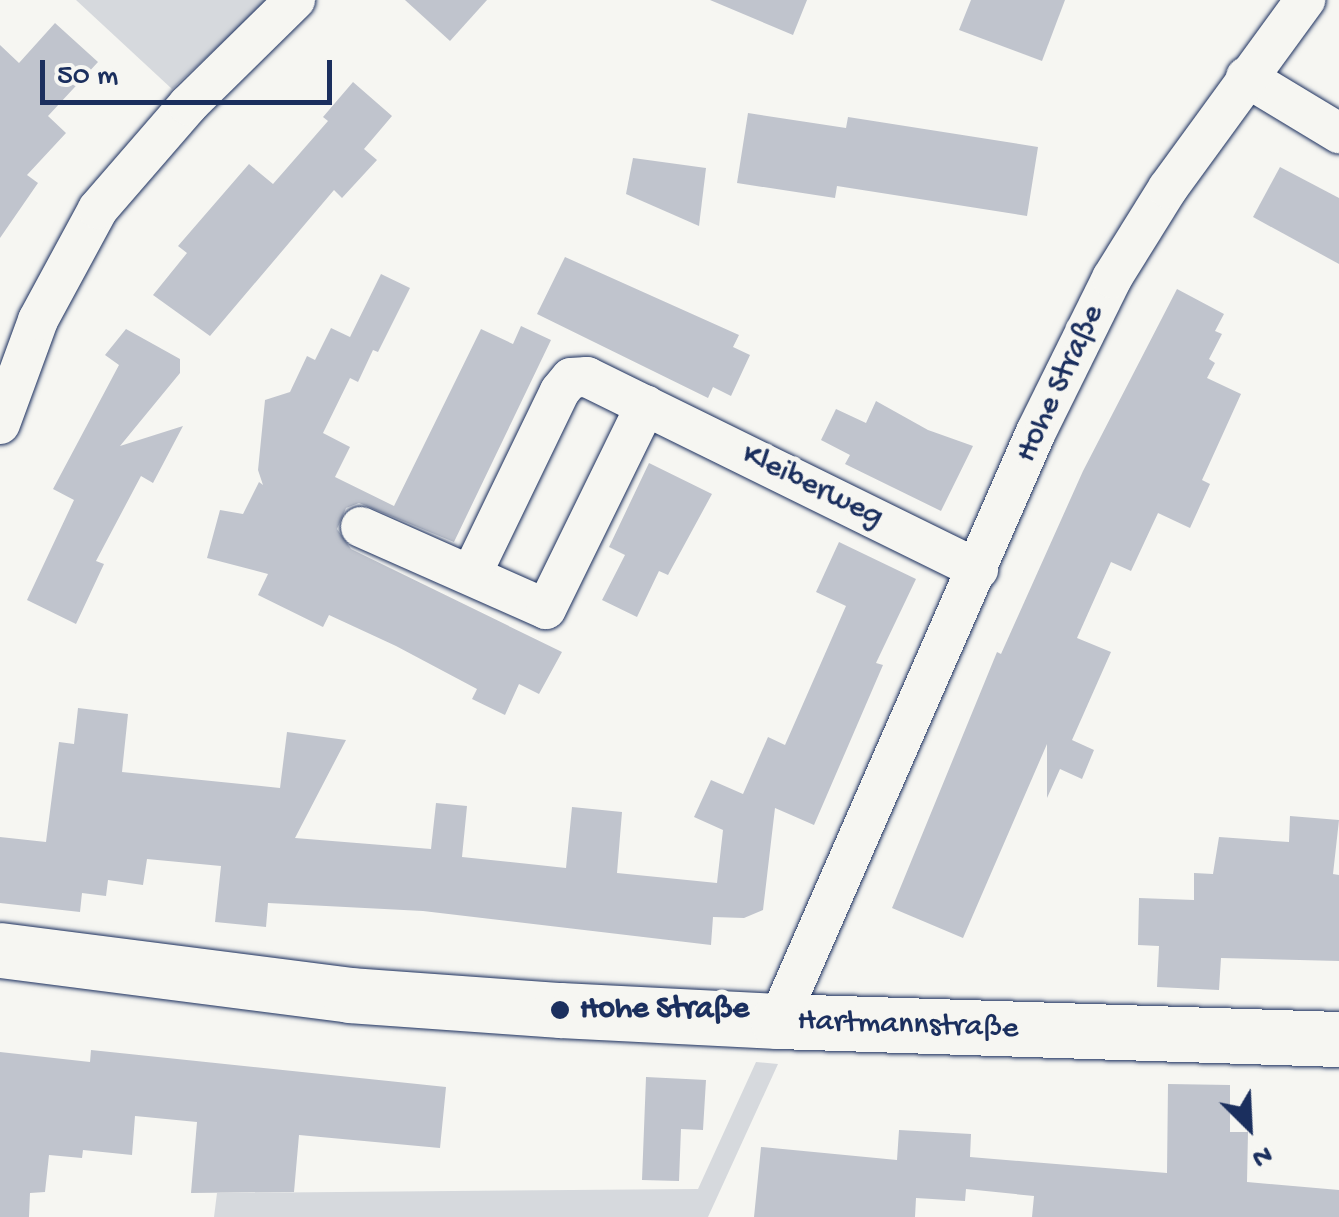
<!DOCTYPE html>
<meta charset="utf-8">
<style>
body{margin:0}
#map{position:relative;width:1339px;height:1217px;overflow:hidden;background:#f6f6f2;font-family:"Gochi Hand",sans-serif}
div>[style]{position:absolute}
.green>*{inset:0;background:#d6d9dd}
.building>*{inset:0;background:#c0c4cd}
.roads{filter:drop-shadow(0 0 2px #1b2f5e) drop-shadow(0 0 2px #1b2f5e)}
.street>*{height:40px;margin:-20px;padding:0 20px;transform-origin:20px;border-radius:20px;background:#f6f6f2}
.secondary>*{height:55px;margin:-27.5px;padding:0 27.5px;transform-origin:27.5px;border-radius:27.5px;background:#f6f6f2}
.dots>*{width:28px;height:28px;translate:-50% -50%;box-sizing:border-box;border:5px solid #f6f6f2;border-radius:50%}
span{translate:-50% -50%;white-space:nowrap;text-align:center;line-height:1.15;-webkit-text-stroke:10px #f6f6f2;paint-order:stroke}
.street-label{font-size:32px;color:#1b2f5e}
.poi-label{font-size:32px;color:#1b2f5e;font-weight:700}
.left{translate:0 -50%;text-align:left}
.north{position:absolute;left:1199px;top:1077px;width:100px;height:100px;-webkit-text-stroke:8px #f6f6f2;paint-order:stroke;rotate:156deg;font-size:28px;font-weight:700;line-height:40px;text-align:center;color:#1b2f5e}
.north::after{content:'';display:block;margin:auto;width:35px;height:45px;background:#1b2f5e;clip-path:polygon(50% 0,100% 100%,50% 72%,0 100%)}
.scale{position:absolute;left:40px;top:60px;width:292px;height:45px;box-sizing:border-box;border:5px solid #1b2f5e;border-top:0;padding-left:12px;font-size:30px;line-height:35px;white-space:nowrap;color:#1b2f5e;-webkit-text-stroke:8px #f6f6f2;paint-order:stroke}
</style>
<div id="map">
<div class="green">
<i style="clip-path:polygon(76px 0,268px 0,172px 89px)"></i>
<i style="clip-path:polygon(756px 1062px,778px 1064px,708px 1217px,214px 1217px,217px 1193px,698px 1189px)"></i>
</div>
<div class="building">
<i style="clip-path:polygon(405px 0,487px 0,450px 41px)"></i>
<i style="clip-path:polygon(710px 0,807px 0,793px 35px)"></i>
<i style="clip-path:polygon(971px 0,1065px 0,1042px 61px,959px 30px)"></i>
<i style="clip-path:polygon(55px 23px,98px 62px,48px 116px,66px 133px,27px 175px,38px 183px,0 238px,0 45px,19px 63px)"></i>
<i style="clip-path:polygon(353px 82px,392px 116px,364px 149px,377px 160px,342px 198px,334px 190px,210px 336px,153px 295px,187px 253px,178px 246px,249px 164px,273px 184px,328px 121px,323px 117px)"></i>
<i style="clip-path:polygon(748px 113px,846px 128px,848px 117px,1038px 147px,1027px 216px,837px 186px,835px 198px,737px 183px)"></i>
<i style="clip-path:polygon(633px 158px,706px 168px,699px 226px,626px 194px)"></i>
<i style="clip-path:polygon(1280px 167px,1339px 198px,1339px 264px,1253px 217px)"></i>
<i style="clip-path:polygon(565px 257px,739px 335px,733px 347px,750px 355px,731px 396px,713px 387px,708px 398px,537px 314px)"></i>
<i style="clip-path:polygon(381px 274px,410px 288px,378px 352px,373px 350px,358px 382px,350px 378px,323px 433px,350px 447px,335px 477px,394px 506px,481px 329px,513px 344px,521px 326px,551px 340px,454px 542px,359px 503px,346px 508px,337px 529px,351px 549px,562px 652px,539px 694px,519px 684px,505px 715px,472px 699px,477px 689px,396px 646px,329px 615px,323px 627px,258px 595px,268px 574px,207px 558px,220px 510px,243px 514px,259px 482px,263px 485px,258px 470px,265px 400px,290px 392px,307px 356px,315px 360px,331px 328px,350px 337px)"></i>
<i style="clip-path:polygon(1177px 289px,1224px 314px,1215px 331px,1222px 334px,1209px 359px,1215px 363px,1207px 378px,1241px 394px,1202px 480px,1210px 484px,1190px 528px,1158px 513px,1131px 571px,1111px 562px,1077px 638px,1111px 652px,1072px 740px,1094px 750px,1082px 779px,1060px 769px,1047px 798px,1047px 744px,963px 938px,892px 908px,997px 652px,1001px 654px,1083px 471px)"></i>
<i style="clip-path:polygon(126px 329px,180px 359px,180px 373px,120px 446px,183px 426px,153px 483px,141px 476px,96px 561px,104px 564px,76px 624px,27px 600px,74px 500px,53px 489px,119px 365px,105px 355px)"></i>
<i style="clip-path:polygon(876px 401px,928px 430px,973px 446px,941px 511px,845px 464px,850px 455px,821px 440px,836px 409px,866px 423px)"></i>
<i style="clip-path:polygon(649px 463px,712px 494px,668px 575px,659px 571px,637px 617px,602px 600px,625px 555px,609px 547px)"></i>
<i style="clip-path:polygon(839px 542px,916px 579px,876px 663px,883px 665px,814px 825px,775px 808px,763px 910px,744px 918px,713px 917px,711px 945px,423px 911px,268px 903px,266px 927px,215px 922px,221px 866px,147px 859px,143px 885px,108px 880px,106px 896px,82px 893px,80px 912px,0 903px,0 837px,46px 842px,59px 742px,74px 744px,78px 708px,128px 714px,122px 772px,280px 788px,287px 732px,346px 740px,295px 838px,431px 849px,436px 803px,467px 806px,462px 857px,566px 868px,572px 807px,622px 812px,617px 873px,717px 883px,723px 830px,694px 817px,711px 780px,743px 794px,768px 737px,785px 745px,846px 606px,816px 592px)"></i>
<i style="clip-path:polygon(1290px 816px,1339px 820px,1333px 874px,1339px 875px,1339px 961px,1221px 958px,1219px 990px,1157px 987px,1159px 946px,1138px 945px,1139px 898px,1194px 900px,1194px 873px,1213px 874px,1219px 837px,1289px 842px)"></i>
<i style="clip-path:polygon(91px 1050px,446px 1087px,440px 1148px,299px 1135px,294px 1192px,191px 1193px,197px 1122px,135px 1116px,132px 1155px,83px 1150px,82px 1158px,49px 1155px,45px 1192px,30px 1193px,29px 1217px,0 1217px,0 1052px,90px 1062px)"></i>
<i style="clip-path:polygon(646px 1077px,706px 1080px,703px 1130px,681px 1129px,679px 1181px,642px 1180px)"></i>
<i style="clip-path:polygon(1168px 1084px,1230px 1085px,1230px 1132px,1248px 1132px,1247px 1182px,1339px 1190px,1339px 1217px,1032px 1217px,1034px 1196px,966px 1189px,965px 1201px,916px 1198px,915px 1217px,754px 1217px,761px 1147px,897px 1160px,899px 1130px,971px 1134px,970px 1157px,1167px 1173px)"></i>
</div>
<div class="roads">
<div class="street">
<i style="left:1246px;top:77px;width:109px;rotate:31.1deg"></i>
<i style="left:0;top:424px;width:111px;rotate:-69.9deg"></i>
<i style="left:38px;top:320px;width:126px;rotate:-61.6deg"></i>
<i style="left:98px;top:209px;width:138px;rotate:-49.1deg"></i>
<i style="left:188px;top:105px;width:150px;rotate:-44.5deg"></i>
<i style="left:361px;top:527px;width:202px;rotate:23.9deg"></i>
<i style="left:546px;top:609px;width:227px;rotate:-63.9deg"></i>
<i style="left:471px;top:575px;width:204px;rotate:-64.2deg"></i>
<i style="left:560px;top:391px;width:17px;rotate:-50deg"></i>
<i style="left:571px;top:378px;width:16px;rotate:-4deg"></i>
<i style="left:587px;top:377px;width:436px;rotate:26.2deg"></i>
<i style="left:778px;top:1021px;width:643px;rotate:-66.35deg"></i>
<i style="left:1036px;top:432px;width:172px;rotate:-63.7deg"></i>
<i style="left:1112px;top:278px;width:106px;rotate:-58.1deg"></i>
<i style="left:1168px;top:188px;width:233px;rotate:-53.9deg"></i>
</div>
<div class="secondary">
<i style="left:0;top:950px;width:352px;rotate:7.3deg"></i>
<i style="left:349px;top:995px;width:212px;rotate:4.1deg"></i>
<i style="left:560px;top:1010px;width:218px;rotate:2.9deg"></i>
<i style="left:778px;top:1021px;width:561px;rotate:1.84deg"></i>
</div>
</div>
<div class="dots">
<i style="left:560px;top:1010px;background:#1b2f5e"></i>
</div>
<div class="street-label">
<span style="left:1061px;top:384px;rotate:-65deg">Hohe Straße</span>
<span style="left:812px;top:487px;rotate:26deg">Kleiberweg</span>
<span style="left:908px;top:1026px;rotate:2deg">Hartmannstraße</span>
</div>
<div class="poi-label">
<span class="left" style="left:580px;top:1010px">Hohe Straße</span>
</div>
<div class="north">N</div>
<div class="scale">50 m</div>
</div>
